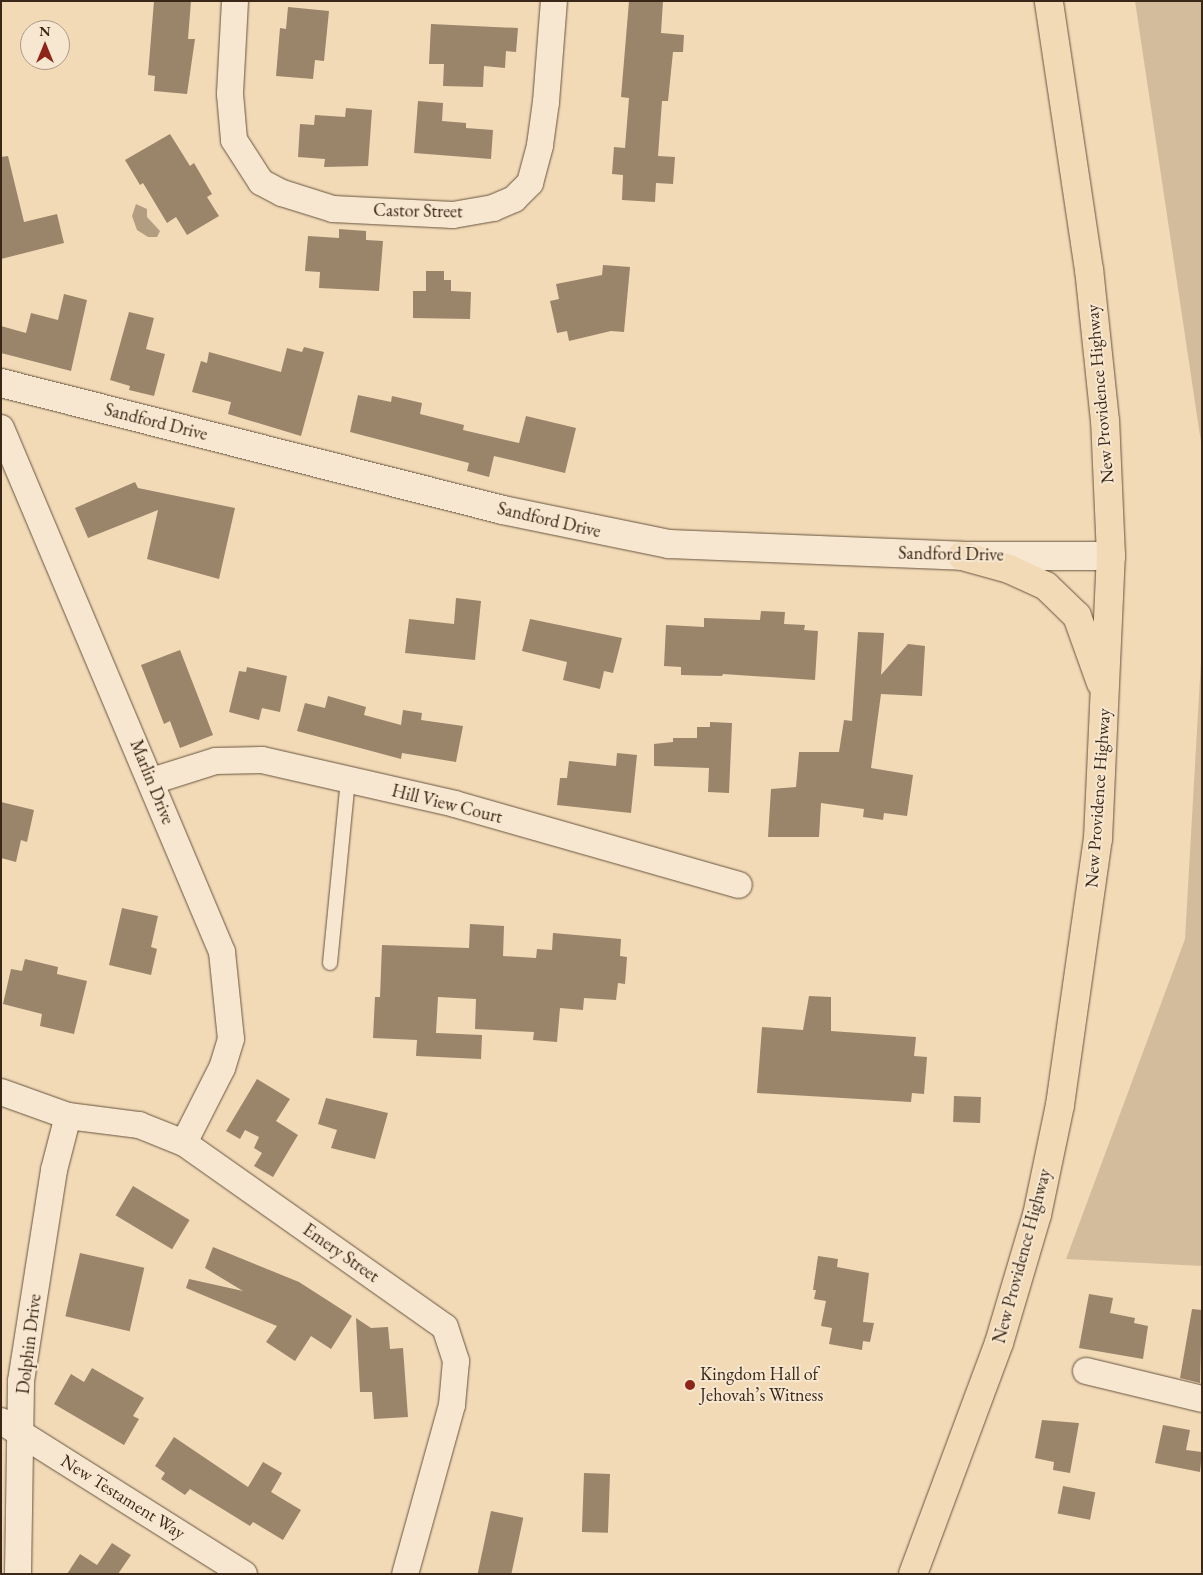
<!DOCTYPE html>
<meta charset="utf-8">
<style>
body{margin:0}
#map{position:relative;width:1203px;height:1575px;overflow:hidden;background:#f2dab7;font-family:"EB Garamond",serif}
div>[style]{position:absolute}
.green>*{inset:0;background:#d3bc9c}
.water>*{inset:0;background:#b39d81}
.building>*{inset:0;background:#9a846a;transform-origin:0 0}
.roads{filter:drop-shadow(0 0 1px #68543f) drop-shadow(0 0 1px #68543f)}
.lane>*{height:14px;margin:-7px;padding:0 7px;transform-origin:7px;border-radius:7px;background:#f7e7d0}
.street>*{height:26px;margin:-13px;padding:0 13px;transform-origin:13px;border-radius:13px;background:#f7e7d0}
.secondary>*{height:28px;margin:-14px;padding:0 14px;transform-origin:14px;border-radius:14px;background:#f7e7d0}
.highway>*{height:28px;margin:-14px;padding:0 14px;transform-origin:14px;border-radius:14px;background:#f2dab7}
.dots>*{width:14px;height:14px;translate:-50% -50%;box-sizing:border-box;border:2px solid #f7e7d0;border-radius:50%}
span{translate:-50% -50%;white-space:nowrap;text-align:center;line-height:1.15;-webkit-text-stroke:4px #f7e7d0;paint-order:stroke}
.street-label{font-size:18px;color:#3a2717}
.poi-label{font-size:18px;color:#3a2717}
.left{translate:0 -50%;text-align:left}
.frame{position:absolute;inset:0;border:2px solid #3a2717;pointer-events:none}
.north{position:absolute;left:20px;top:20px;width:50px;height:50px;box-sizing:border-box;background:#f7e7d0;border:1px solid #ab9a86;border-radius:50%;rotate:0deg;font-size:14px;font-weight:700;line-height:20px;text-align:center;color:#3a2717}
.north::after{content:'';display:block;margin:auto;width:18px;height:22px;background:#8f2418;clip-path:polygon(50% 0,100% 100%,50% 72%,0 100%)}
</style>
<div id="map">
<div class="green">
<i style="clip-path:polygon(1135px 1px,1202px 1px,1202px 449px)"></i>
<i style="clip-path:polygon(1202px 643px,1202px 1266px,1066px 1259px,1185px 939px)"></i>
</div>
<div class="water">
<i style="clip-path:polygon(136px 204px,147px 209px,147px 217px,160px 231px,157px 237px,148px 237px,137px 230px,132px 216px)"></i>
</div>
<div class="building">
<i style="clip-path:polygon(154px 1px,191px 1px,188px 39px,195px 39px,187px 94px,154px 91px,155px 76px,148px 75px)"></i>
<i style="clip-path:polygon(629px 1px,663px 1px,661px 33px,684px 35px,683px 52px,673px 52px,668px 101px,662px 101px,658px 156px,675px 157px,673px 184px,656px 183px,655px 202px,622px 200px,623px 175px,612px 174px,614px 147px,625px 148px,629px 98px,621px 97px)"></i>
<i style="clip-path:polygon(288px 7px,329px 11px,324px 61px,315px 60px,313px 79px,276px 76px,280px 28px,286px 29px)"></i>
<i style="clip-path:polygon(431px 24px,518px 28px,516px 52px,506px 51px,505px 68px,484px 66px,483px 87px,443px 86px,444px 64px,429px 64px)"></i>
<i style="clip-path:polygon(418px 101px,443px 103px,442px 121px,466px 123px,466px 128px,493px 130px,491px 159px,414px 153px)"></i>
<i style="clip-path:polygon(346px 108px,372px 110px,368px 166px,324px 167px,325px 159px,298px 157px,300px 124px,314px 125px,315px 115px,345px 117px)"></i>
<i style="clip-path:polygon(170px 134px,190px 166px,194px 163px,212px 194px,207px 197px,219px 216px,187px 235px,176px 217px,167px 223px,143px 183px,140px 185px,125px 160px)"></i>
<i style="clip-path:polygon(8px 156px,24px 222px,57px 214px,64px 243px,1px 259px,1px 157px)"></i>
<i style="clip-path:polygon(339px 229px,366px 231px,366px 240px,383px 241px,379px 291px,319px 288px,320px 272px,305px 271px,308px 236px,339px 238px)"></i>
<i style="clip-path:polygon(603px 265px,630px 267px,624px 332px,611px 331px,569px 341px,567px 331px,557px 333px,550px 301px,559px 299px,556px 284px,602px 275px)"></i>
<i style="clip-path:polygon(426px 271px,444px 271px,444px 280px,451px 280px,451px 291px,471px 292px,470px 319px,413px 318px,413px 291px,426px 291px)"></i>
<i style="clip-path:polygon(64px 294px,87px 300px,71px 371px,1px 353px,1px 326px,26px 333px,31px 313px,58px 320px)"></i>
<i style="clip-path:polygon(129px 312px,154px 318px,146px 349px,165px 354px,154px 396px,129px 390px,130px 386px,110px 380px)"></i>
<i style="clip-path:polygon(304px 347px,324px 352px,301px 436px,228px 414px,231px 402px,192px 392px,201px 361px,207px 363px,209px 352px,281px 372px,287px 348px,302px 352px)"></i>
<i style="clip-path:polygon(358px 395px,391px 402px,392px 396px,422px 403px,420px 414px,464px 425px,463px 430px,519px 443px,526px 416px,576px 428px,565px 473px,494px 456px,489px 477px,467px 471px,469px 463px,350px 432px)"></i>
<i style="clip-path:polygon(135px 482px,138px 488px,235px 508px,219px 579px,147px 559px,158px 510px,88px 538px,75px 508px)"></i>
<i style="clip-path:polygon(456px 598px,481px 601px,475px 660px,405px 653px,409px 619px,454px 624px)"></i>
<i style="clip-path:polygon(761px 611px,785px 612px,784px 624px,805px 625px,804px 630px,818px 631px,815px 680px,723px 674px,722px 676px,681px 675px,681px 667px,664px 666px,666px 625px,704px 627px,704px 618px,760px 620px)"></i>
<i style="clip-path:polygon(530px 619px,622px 638px,613px 673px,604px 671px,600px 689px,563px 680px,567px 662px,522px 651px)"></i>
<i style="clip-path:polygon(858px 632px,884px 633px,881px 675px,908px 644px,925px 646px,922px 696px,881px 694px,871px 768px,913px 775px,907px 816px,884px 813px,883px 820px,863px 817px,864px 809px,821px 803px,819px 837px,768px 837px,771px 789px,796px 787px,799px 752px,839px 752px,844px 720px,852px 721px)"></i>
<i style="clip-path:polygon(180px 650px,213px 735px,180px 748px,170px 721px,164px 724px,141px 665px)"></i>
<i style="clip-path:polygon(247px 667px,287px 676px,280px 712px,262px 708px,259px 720px,229px 712px,239px 671px,246px 672px)"></i>
<i style="clip-path:polygon(328px 696px,366px 707px,364px 715px,401px 725px,403px 710px,422px 713px,421px 720px,463px 726px,456px 762px,402px 753px,401px 759px,297px 731px,305px 703px,325px 708px)"></i>
<i style="clip-path:polygon(710px 722px,732px 723px,729px 793px,708px 792px,709px 768px,654px 766px,654px 744px,673px 742px,673px 738px,697px 738px,697px 727px,710px 727px)"></i>
<i style="clip-path:polygon(617px 753px,637px 755px,631px 813px,557px 805px,560px 778px,567px 778px,569px 761px,616px 766px)"></i>
<i style="clip-path:polygon(1px 802px,34px 810px,27px 842px,21px 840px,16px 862px,1px 858px)"></i>
<i style="clip-path:polygon(122px 908px,158px 916px,151px 947px,157px 949px,151px 975px,109px 965px)"></i>
<i style="clip-path:polygon(470px 924px,504px 926px,503px 956px,536px 958px,537px 949px,552px 950px,553px 933px,621px 939px,620px 956px,627px 957px,625px 984px,618px 983px,616px 1000px,584px 998px,583px 1010px,560px 1008px,557px 1042px,533px 1040px,534px 1032px,475px 1029px,476px 999px,438px 997px,436px 1033px,482px 1035px,481px 1059px,416px 1056px,417px 1040px,373px 1038px,375px 997px,380px 997px,382px 945px,469px 948px)"></i>
<i style="clip-path:polygon(25px 959px,58px 967px,57px 974px,87px 981px,74px 1034px,40px 1026px,42px 1014px,3px 1004px,11px 969px,22px 971px)"></i>
<i style="clip-path:polygon(809px 996px,831px 997px,831px 1031px,916px 1037px,914px 1056px,927px 1057px,924px 1094px,912px 1093px,911px 1102px,757px 1093px,762px 1027px,803px 1030px)"></i>
<i style="clip-path:polygon(257px 1079px,290px 1099px,276px 1121px,298px 1135px,273px 1177px,254px 1166px,262px 1153px,254px 1148px,259px 1137px,245px 1130px,240px 1139px,226px 1131px)"></i>
<i style="left:954px;top:1096px;width:27px;height:26px;rotate:2deg"></i>
<i style="clip-path:polygon(326px 1098px,388px 1113px,375px 1159px,331px 1148px,337px 1130px,318px 1124px)"></i>
<i style="left:133px;top:1186px;width:66px;height:34px;rotate:31deg"></i>
<i style="clip-path:polygon(213px 1247px,299px 1282px,352px 1316px,331px 1349px,311px 1336px,295px 1361px,266px 1342px,277px 1326px,186px 1288px,189px 1279px,243px 1291px,205px 1268px)"></i>
<i style="left:80px;top:1253px;width:66px;height:65px;rotate:13deg"></i>
<i style="clip-path:polygon(818px 1256px,838px 1259px,837px 1267px,869px 1273px,863px 1322px,874px 1323px,870px 1342px,863px 1341px,862px 1350px,829px 1344px,832px 1328px,821px 1326px,826px 1301px,814px 1299px,816px 1290px,813px 1290px)"></i>
<i style="clip-path:polygon(1089px 1294px,1113px 1298px,1110px 1313px,1135px 1318px,1134px 1323px,1148px 1326px,1143px 1359px,1079px 1348px)"></i>
<i style="clip-path:polygon(1192px 1309px,1202px 1310px,1200px 1383px,1180px 1378px)"></i>
<i style="clip-path:polygon(356px 1318px,371px 1328px,388px 1327px,390px 1349px,403px 1348px,408px 1417px,374px 1419px,372px 1392px,360px 1392px)"></i>
<i style="clip-path:polygon(92px 1368px,144px 1398px,133px 1416px,139px 1419px,124px 1445px,54px 1404px,71px 1374px,84px 1382px)"></i>
<i style="clip-path:polygon(1042px 1420px,1079px 1423px,1070px 1473px,1053px 1470px,1054px 1462px,1035px 1458px)"></i>
<i style="clip-path:polygon(1163px 1425px,1190px 1430px,1186px 1450px,1202px 1452px,1200px 1472px,1155px 1463px)"></i>
<i style="clip-path:polygon(174px 1437px,248px 1487px,263px 1462px,282px 1473px,271px 1492px,301px 1510px,283px 1540px,253px 1522px,250px 1526px,190px 1489px,185px 1495px,161px 1479px,165px 1473px,155px 1466px)"></i>
<i style="left:584px;top:1473px;width:26px;height:59px;rotate:2deg"></i>
<i style="left:1063px;top:1486px;width:33px;height:28px;rotate:11deg"></i>
<i style="left:491px;top:1511px;width:33px;height:64px;rotate:12deg"></i>
<i style="clip-path:polygon(112px 1543px,131px 1555px,118px 1574px,67px 1574px,80px 1554px,97px 1565px)"></i>
</div>
<div class="roads">
<div class="lane">
<i style="left:330px;top:963px;width:186px;rotate:-84.4deg"></i>
</div>
<div class="street">
<i style="left:235px;top:1px;width:93px;rotate:93.1deg"></i>
<i style="left:230px;top:94px;width:46px;rotate:85deg"></i>
<i style="left:234px;top:140px;width:50px;rotate:57.3deg"></i>
<i style="left:261px;top:182px;width:24px;rotate:28deg"></i>
<i style="left:282px;top:193px;width:53px;rotate:17.4deg"></i>
<i style="left:333px;top:209px;width:120px;rotate:2.9deg"></i>
<i style="left:453px;top:215px;width:41px;rotate:-9.9deg"></i>
<i style="left:493px;top:208px;width:23px;rotate:-23deg"></i>
<i style="left:514px;top:199px;width:23px;rotate:-45deg"></i>
<i style="left:530px;top:183px;width:39px;rotate:-75deg"></i>
<i style="left:540px;top:145px;width:43px;rotate:-82.1deg"></i>
<i style="left:546px;top:102px;width:101px;rotate:-85.5deg"></i>
<i style="left:1px;top:428px;width:569px;rotate:67.13deg"></i>
<i style="left:222px;top:952px;width:87px;rotate:84.1deg"></i>
<i style="left:231px;top:1039px;width:30px;rotate:107deg"></i>
<i style="left:222px;top:1068px;width:84px;rotate:116.9deg"></i>
<i style="left:152px;top:781px;width:67px;rotate:-17.4deg"></i>
<i style="left:216px;top:761px;width:46px;rotate:-1.2deg"></i>
<i style="left:262px;top:760px;width:198px;rotate:12.8deg"></i>
<i style="left:455px;top:804px;width:295px;rotate:15.9deg"></i>
<i style="left:1px;top:1092px;width:71px;rotate:19.7deg"></i>
<i style="left:68px;top:1116px;width:72px;rotate:7.2deg"></i>
<i style="left:139px;top:1125px;width:48px;rotate:21.8deg"></i>
<i style="left:184px;top:1143px;width:319px;rotate:35.2deg"></i>
<i style="left:445px;top:1327px;width:36px;rotate:72deg"></i>
<i style="left:456px;top:1361px;width:44px;rotate:95.2deg"></i>
<i style="left:452px;top:1405px;width:175px;rotate:105.5deg"></i>
<i style="left:1086px;top:1371px;width:119px;rotate:13.6deg"></i>
<i style="left:1px;top:1421px;width:287px;rotate:32.2deg"></i>
<i style="left:18px;top:1574px;width:193px;rotate:-89.1deg"></i>
<i style="left:21px;top:1381px;width:214px;rotate:-81.1deg"></i>
<i style="left:54px;top:1170px;width:56px;rotate:-75.5deg"></i>
</div>
<div class="secondary">
<i style="left:1px;top:383px;width:518px;rotate:14.2deg"></i>
<i style="left:503px;top:510px;width:169px;rotate:11.6deg"></i>
<i style="left:669px;top:544px;width:293px;rotate:2.3deg"></i>
<i style="left:962px;top:556px;width:149px"></i>
</div>
<div class="highway">
<i style="left:962px;top:556px;width:49px;rotate:15.5deg"></i>
<i style="left:1009px;top:569px;width:41px;rotate:24.7deg"></i>
<i style="left:1046px;top:586px;width:43px;rotate:44.1deg"></i>
<i style="left:1077px;top:616px;width:71px;rotate:70.3deg"></i>
<i style="left:913px;top:1574px;width:246px;rotate:-69.6deg"></i>
<i style="left:999px;top:1343px;width:134px;rotate:-73.5deg"></i>
<i style="left:1037px;top:1215px;width:112px;rotate:-78.2deg"></i>
<i style="left:1060px;top:1105px;width:269px;rotate:-81.9deg"></i>
<i style="left:1098px;top:839px;width:283px;rotate:-87.4deg"></i>
<i style="left:1111px;top:556px;width:135px;rotate:-92.5deg"></i>
<i style="left:1105px;top:421px;width:152px;rotate:-96deg"></i>
<i style="left:1089px;top:270px;width:272px;rotate:-98.5deg"></i>
</div>
</div>
<div class="dots">
<i style="left:690px;top:1385px;background:#8f2418"></i>
</div>
<div class="street-label">
<span style="left:418px;top:211px;rotate:1deg">Castor Street</span>
<span style="left:1100px;top:394px;rotate:-95deg">New Providence Highway</span>
<span style="left:156px;top:422px;rotate:14deg">Sandford Drive</span>
<span style="left:549px;top:520px;rotate:13deg">Sandford Drive</span>
<span style="left:951px;top:554px;rotate:1deg">Sandford Drive</span>
<span style="left:152px;top:782px;rotate:68deg">Marlin Drive</span>
<span style="left:1098px;top:798px;rotate:-86deg">New Providence Highway</span>
<span style="left:447px;top:804px;rotate:14deg">Hill View Court</span>
<span style="left:341px;top:1253px;rotate:35deg">Emery Street</span>
<span style="left:1022px;top:1256px;rotate:-75deg">New Providence Highway</span>
<span style="left:29px;top:1344px;rotate:-83deg">Dolphin Drive</span>
<span style="left:123px;top:1497px;rotate:32deg">New Testament Way</span>
</div>
<div class="poi-label">
<span class="left" style="left:700px;top:1385px">Kingdom Hall of<br>Jehovah’s Witness</span>
</div>
<div class="frame"></div>
<div class="north">N</div>
</div>
